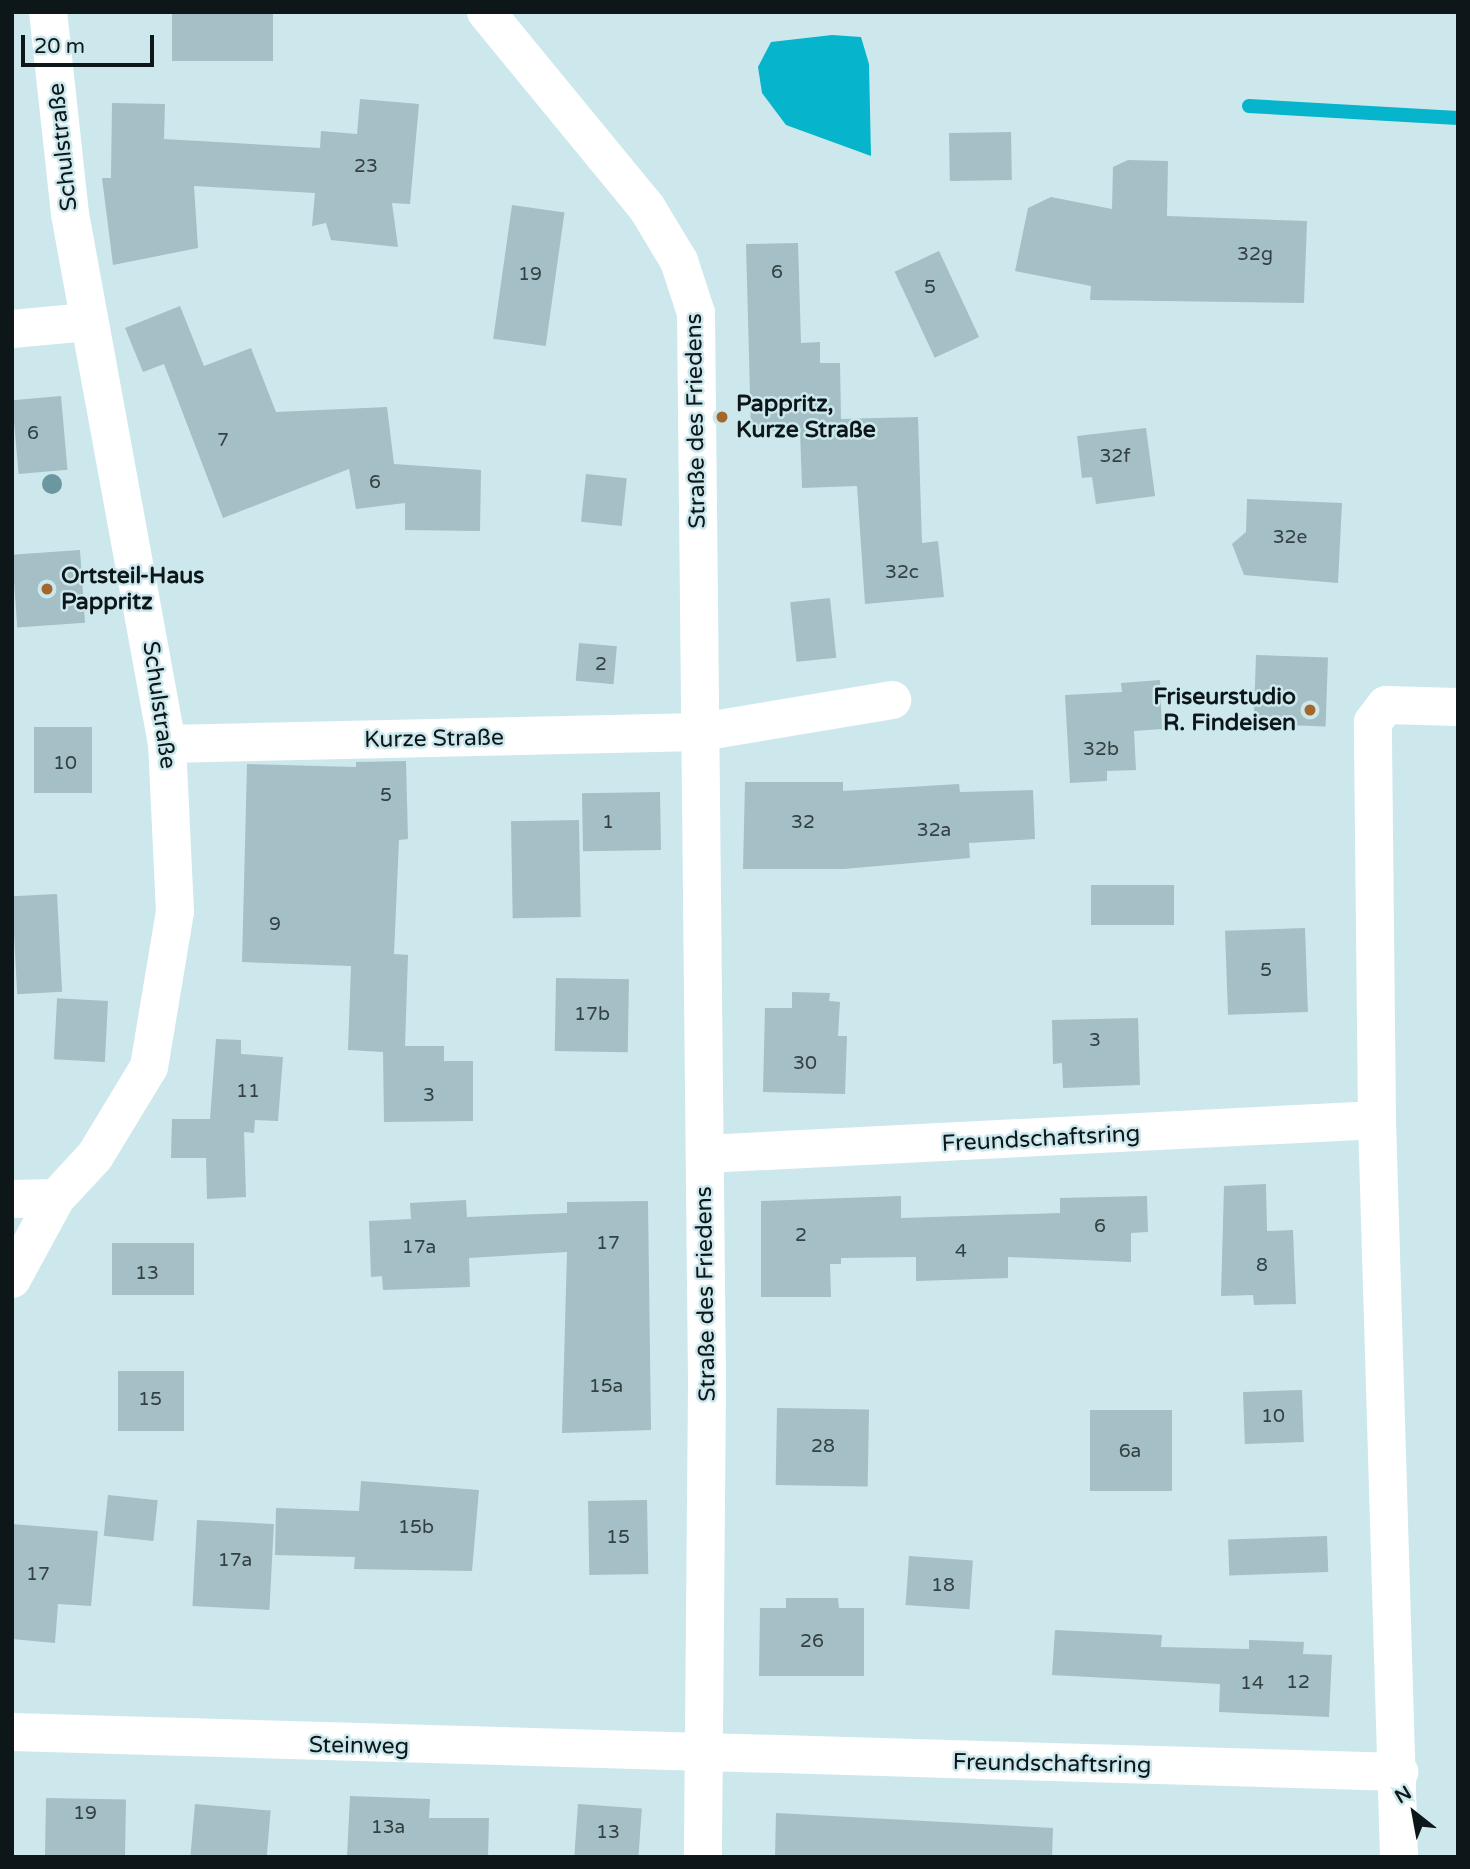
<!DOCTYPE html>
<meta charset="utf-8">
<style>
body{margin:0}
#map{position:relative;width:1470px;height:1869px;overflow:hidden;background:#cce8ed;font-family:"Varela Round",sans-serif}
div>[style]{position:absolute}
.water>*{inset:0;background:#06b4cc}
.stream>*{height:14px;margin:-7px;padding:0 7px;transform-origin:7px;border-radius:7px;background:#06b4cc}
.building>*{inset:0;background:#a4bfc5;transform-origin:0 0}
.minor>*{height:38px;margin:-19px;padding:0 19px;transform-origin:19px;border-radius:19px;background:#fff}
.trees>*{width:20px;height:20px;margin:-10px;border-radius:50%;background:#6b98a0}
.dots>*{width:19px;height:19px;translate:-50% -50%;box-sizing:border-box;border:4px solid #cce8ed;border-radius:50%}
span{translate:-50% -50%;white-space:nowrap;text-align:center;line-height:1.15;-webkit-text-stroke:5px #cce8ed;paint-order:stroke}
.number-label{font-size:19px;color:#334144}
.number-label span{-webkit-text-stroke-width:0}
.street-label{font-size:23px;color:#0d1719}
.poi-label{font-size:23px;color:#0d1719;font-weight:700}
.left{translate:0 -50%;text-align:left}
.right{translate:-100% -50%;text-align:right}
.frame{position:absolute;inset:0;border:14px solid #0d1719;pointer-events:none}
.north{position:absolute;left:1379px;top:1778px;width:70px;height:70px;-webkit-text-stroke:5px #cce8ed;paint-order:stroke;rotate:329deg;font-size:19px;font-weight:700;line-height:28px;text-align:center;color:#0d1719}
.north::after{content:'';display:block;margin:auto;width:24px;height:32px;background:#0d1719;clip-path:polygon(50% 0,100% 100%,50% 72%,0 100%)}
.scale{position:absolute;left:21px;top:35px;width:133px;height:32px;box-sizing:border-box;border:4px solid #0d1719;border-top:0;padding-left:9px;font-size:21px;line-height:24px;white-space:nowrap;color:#0d1719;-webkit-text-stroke:5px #cce8ed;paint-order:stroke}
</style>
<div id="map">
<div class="water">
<i style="clip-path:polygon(832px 35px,861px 37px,869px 64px,871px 156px,786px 125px,762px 93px,758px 67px,771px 42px)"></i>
</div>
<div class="stream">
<i style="left:1249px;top:106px;width:209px;rotate:3.3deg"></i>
</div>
<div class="building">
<i style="left:172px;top:12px;width:101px;height:49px"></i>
<i style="clip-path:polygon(360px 99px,419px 104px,410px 204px,392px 203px,398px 247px,331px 240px,326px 223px,312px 226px,315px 193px,194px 186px,198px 248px,113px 265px,102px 178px,111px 178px,112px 103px,165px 104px,164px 139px,320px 148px,321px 131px,357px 134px)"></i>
<i style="left:1011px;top:132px;width:48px;height:62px;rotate:89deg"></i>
<i style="clip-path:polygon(1128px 160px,1168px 161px,1167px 216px,1307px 221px,1304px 303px,1090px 300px,1091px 286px,1015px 271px,1028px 208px,1051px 197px,1112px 209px,1113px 167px)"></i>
<i style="left:512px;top:205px;width:53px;height:135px;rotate:8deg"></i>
<i style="clip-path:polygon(798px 243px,801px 343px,820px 342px,820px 363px,840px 363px,841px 419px,918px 417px,922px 543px,938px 541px,944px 597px,865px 604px,857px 486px,802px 488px,800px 430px,751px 431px,746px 244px)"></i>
<i style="left:939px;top:251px;width:95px;height:49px;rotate:65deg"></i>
<i style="clip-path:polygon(180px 306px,204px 366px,251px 348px,276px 412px,387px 407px,394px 464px,481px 470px,480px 531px,405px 530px,405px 503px,356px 509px,349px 469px,223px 518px,164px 364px,143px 372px,125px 328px)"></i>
<i style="left:61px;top:396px;width:74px;height:49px;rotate:85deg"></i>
<i style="clip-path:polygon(1146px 428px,1155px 496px,1096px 504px,1092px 477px,1082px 478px,1077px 436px)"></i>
<i style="left:586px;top:474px;width:41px;height:48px;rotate:6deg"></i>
<i style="clip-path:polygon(1247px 499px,1342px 503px,1338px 583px,1244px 575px,1232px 544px,1246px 532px)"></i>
<i style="left:80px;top:550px;width:73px;height:68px;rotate:86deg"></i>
<i style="left:830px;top:598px;width:60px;height:40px;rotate:84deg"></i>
<i style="left:579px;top:643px;width:38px;height:38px;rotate:5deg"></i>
<i style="left:1256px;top:655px;width:72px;height:69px;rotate:2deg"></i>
<i style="clip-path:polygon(1160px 680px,1162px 729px,1134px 731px,1136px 770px,1107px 771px,1107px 781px,1070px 783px,1065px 695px,1122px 692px,1121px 683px)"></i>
<i style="left:34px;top:727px;width:58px;height:66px"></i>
<i style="clip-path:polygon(406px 761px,408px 839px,399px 840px,394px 954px,408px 955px,405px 1046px,444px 1046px,444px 1061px,473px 1061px,473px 1121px,384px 1122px,383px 1052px,348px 1050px,351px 966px,242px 962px,247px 764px,356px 767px,356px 762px)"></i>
<i style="clip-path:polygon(745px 782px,843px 782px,843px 791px,959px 784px,960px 792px,1033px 790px,1035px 839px,969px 843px,970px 858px,843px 869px,743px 869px)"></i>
<i style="left:660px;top:792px;width:58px;height:78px;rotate:89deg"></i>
<i style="left:579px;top:820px;width:97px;height:68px;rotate:89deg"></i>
<i style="left:1174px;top:885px;width:40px;height:83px;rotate:90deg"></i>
<i style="left:57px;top:894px;width:98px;height:45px;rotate:87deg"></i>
<i style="left:1305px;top:928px;width:84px;height:80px;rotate:88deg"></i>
<i style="left:556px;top:978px;width:73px;height:73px;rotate:1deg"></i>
<i style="clip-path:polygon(792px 992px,830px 993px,829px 1001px,840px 1002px,838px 1036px,847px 1036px,845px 1094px,763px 1092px,765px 1008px,792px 1008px)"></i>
<i style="left:108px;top:1001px;width:61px;height:51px;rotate:93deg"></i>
<i style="clip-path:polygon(1138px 1018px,1140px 1085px,1063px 1088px,1062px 1063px,1053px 1064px,1052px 1020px)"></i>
<i style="clip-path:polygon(216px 1039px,241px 1040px,241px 1054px,283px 1057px,278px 1121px,255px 1120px,254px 1133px,244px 1132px,246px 1197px,207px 1199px,206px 1158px,171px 1158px,172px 1119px,210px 1119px)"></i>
<i style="clip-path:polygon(1266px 1184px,1267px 1231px,1293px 1230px,1296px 1304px,1254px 1305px,1253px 1295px,1221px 1296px,1224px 1186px)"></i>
<i style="clip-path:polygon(901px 1196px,901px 1218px,1060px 1213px,1060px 1198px,1147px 1196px,1148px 1232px,1131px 1233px,1131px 1262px,1008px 1257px,1008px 1278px,916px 1281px,916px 1257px,841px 1258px,841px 1264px,830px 1264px,831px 1297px,761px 1297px,761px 1201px)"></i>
<i style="clip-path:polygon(466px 1200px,467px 1217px,567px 1213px,567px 1202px,648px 1201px,651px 1430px,562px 1433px,567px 1252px,469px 1258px,470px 1287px,383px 1290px,382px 1276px,371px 1277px,369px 1221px,411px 1219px,410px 1203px)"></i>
<i style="left:194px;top:1243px;width:52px;height:82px;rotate:90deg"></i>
<i style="left:184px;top:1371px;width:60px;height:66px;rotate:90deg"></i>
<i style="left:1302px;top:1390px;width:52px;height:59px;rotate:88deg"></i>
<i style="left:777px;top:1408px;width:92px;height:77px;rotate:1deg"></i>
<i style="left:1090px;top:1410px;width:82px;height:81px"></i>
<i style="clip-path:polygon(361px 1481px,479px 1490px,472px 1571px,354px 1569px,355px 1557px,275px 1555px,276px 1508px,359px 1511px)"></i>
<i style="left:108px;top:1495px;width:50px;height:41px;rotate:6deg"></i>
<i style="left:647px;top:1500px;width:74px;height:59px;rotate:89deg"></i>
<i style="left:197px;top:1520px;width:77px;height:86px;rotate:3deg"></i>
<i style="clip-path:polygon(12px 1524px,98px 1531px,91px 1606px,58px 1604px,55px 1643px,12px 1639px)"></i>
<i style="left:1327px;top:1536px;width:36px;height:99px;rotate:88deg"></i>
<i style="left:909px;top:1556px;width:64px;height:49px;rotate:4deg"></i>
<i style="clip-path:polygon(786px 1598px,838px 1598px,839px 1608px,864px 1608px,864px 1676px,759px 1676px,760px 1608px,786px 1608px)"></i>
<i style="clip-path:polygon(1055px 1630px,1162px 1635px,1161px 1647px,1249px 1649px,1249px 1640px,1304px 1642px,1303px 1654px,1332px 1655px,1329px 1717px,1219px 1712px,1220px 1684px,1052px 1675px)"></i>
<i style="clip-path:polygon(350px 1796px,430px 1799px,429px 1818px,489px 1818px,488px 1856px,347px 1857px)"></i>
<i style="left:46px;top:1798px;width:80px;height:59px;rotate:1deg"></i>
<i style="left:195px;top:1804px;width:76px;height:53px;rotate:5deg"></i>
<i style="left:578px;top:1804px;width:64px;height:53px;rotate:4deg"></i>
<i style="clip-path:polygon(776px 1813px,1053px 1828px,1052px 1857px,775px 1857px)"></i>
</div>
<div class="minor">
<i style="left:486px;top:12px;width:254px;rotate:50.6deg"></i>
<i style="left:647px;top:208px;width:62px;rotate:58.9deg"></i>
<i style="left:679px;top:261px;width:55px;rotate:71.9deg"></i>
<i style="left:696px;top:313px;width:1073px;rotate:89.41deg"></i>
<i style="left:707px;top:1386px;width:471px;rotate:90.5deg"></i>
<i style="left:12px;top:329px;width:76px;rotate:-5.3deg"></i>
<i style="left:167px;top:744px;width:534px;rotate:-1.29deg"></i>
<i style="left:701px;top:732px;width:194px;rotate:-9.5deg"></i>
<i style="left:1377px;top:1120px;width:398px;rotate:-90.6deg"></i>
<i style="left:1373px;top:722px;width:21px;rotate:-53deg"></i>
<i style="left:1386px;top:705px;width:72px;rotate:1.6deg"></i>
<i style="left:705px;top:1154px;width:673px;rotate:-2.9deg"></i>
<i style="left:1377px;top:1120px;width:737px;rotate:88.29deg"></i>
<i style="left:12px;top:1199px;width:44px;rotate:-1.3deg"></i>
<i style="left:12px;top:1279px;width:92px;rotate:-61.5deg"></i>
<i style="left:56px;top:1198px;width:57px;rotate:-47.1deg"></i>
<i style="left:95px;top:1156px;width:104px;rotate:-58.8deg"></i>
<i style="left:149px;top:1067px;width:157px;rotate:-80.5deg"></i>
<i style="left:175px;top:912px;width:168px;rotate:-92.7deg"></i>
<i style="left:167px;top:744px;width:539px;rotate:-100.37deg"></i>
<i style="left:70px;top:214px;width:203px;rotate:-96.2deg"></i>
<i style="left:12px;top:1732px;width:1388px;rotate:1.65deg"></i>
</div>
<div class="trees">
<i style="left:52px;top:484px"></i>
</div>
<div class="dots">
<i style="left:722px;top:417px;background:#a4672b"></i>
<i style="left:47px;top:589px;background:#a4672b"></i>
<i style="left:1310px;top:710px;background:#a4672b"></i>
</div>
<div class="number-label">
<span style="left:366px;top:167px">23</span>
<span style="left:1255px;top:255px">32g</span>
<span style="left:777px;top:273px">6</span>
<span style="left:530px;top:275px">19</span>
<span style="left:930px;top:288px">5</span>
<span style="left:33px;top:434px">6</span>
<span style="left:223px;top:441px">7</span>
<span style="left:1115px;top:457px">32f</span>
<span style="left:375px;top:483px">6</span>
<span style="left:1290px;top:538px">32e</span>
<span style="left:902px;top:573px">32c</span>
<span style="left:601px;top:665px">2</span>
<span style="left:1101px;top:750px">32b</span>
<span style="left:65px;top:764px">10</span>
<span style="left:386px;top:796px">5</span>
<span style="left:608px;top:823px">1</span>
<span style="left:803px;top:823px">32</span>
<span style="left:934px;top:831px">32a</span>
<span style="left:275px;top:925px">9</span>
<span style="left:1266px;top:971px">5</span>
<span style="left:592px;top:1015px">17b</span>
<span style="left:1095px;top:1041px">3</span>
<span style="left:805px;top:1064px">30</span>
<span style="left:248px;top:1092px">11</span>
<span style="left:429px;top:1096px">3</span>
<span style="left:1100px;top:1227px">6</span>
<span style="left:801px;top:1236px">2</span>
<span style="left:608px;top:1244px">17</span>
<span style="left:419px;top:1248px">17a</span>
<span style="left:961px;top:1252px">4</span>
<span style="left:1262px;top:1266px">8</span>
<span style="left:147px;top:1274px">13</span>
<span style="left:606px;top:1387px">15a</span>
<span style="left:150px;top:1400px">15</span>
<span style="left:1273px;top:1417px">10</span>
<span style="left:823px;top:1447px">28</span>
<span style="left:1130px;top:1452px">6a</span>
<span style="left:416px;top:1528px">15b</span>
<span style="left:618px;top:1538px">15</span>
<span style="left:235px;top:1561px">17a</span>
<span style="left:38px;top:1575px">17</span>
<span style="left:943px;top:1586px">18</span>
<span style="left:812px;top:1642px">26</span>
<span style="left:1298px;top:1683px">12</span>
<span style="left:1252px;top:1684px">14</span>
<span style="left:85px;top:1814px">19</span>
<span style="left:388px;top:1828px">13a</span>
<span style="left:608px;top:1833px">13</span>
</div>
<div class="street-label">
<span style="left:63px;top:147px;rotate:-96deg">Schulstraße</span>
<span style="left:696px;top:421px;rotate:-91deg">Straße des Friedens</span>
<span style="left:159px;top:705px;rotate:82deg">Schulstraße</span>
<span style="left:434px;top:739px;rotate:-1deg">Kurze Straße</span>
<span style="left:1041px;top:1139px;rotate:-3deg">Freundschaftsring</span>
<span style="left:706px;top:1294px;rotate:-91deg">Straße des Friedens</span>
<span style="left:359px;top:1746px;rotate:1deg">Steinweg</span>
<span style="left:1052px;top:1764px;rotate:1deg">Freundschaftsring</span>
</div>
<div class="poi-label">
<span class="left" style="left:736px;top:417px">Pappritz,<br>Kurze Straße</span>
<span class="left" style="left:61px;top:589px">Ortsteil-Haus<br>Pappritz</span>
<span class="right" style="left:1296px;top:710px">Friseurstudio<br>R. Findeisen</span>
</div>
<div class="frame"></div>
<div class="north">N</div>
<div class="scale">20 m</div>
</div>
